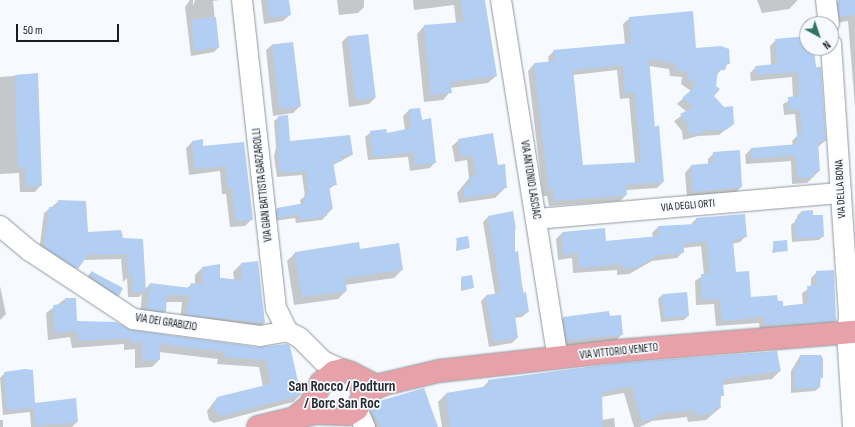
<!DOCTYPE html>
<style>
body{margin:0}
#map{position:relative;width:855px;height:427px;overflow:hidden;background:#f6fafe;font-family:"Sofia Sans Condensed",sans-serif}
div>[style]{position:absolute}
.shadow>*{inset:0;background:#0003;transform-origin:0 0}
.building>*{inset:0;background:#b2cef3;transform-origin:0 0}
.roads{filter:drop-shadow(0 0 1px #91979e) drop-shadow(0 0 1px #91979e)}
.minor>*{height:20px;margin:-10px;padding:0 10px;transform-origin:10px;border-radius:10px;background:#fff}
.major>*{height:22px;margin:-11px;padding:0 11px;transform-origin:11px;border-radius:11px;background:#e6a1a9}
span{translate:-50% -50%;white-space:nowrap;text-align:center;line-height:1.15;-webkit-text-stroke:3.5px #f6fafe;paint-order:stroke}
.street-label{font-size:11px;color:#1a1d1f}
.district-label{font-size:15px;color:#282c32;font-weight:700}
.north{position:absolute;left:799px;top:16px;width:40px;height:40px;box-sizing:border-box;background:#f6fafe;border:1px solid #9ea2a5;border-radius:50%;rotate:140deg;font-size:11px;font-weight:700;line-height:16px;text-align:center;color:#1a1d1f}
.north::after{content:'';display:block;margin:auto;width:14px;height:18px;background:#337362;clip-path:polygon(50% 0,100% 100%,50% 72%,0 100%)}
.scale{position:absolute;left:16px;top:24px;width:103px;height:18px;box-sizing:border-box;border:2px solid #1a1d1f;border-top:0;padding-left:5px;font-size:12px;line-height:14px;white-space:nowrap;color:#1a1d1f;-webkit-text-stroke:3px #f6fafe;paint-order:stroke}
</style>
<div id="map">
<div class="shadow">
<i style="clip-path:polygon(190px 0,193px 0,193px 6px,195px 0,219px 0,213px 1px,218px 48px,214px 52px,191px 56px,185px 7px)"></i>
<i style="clip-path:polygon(261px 0,288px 0,290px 15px,283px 21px,264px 24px)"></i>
<i style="clip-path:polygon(337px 0,364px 0,364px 7px,358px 13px,339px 15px)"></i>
<i style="clip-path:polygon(413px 0,484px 0,496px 76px,488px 83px,450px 88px,450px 92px,443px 100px,424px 102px,417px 34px,424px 26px,456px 23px,454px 5px,414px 10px)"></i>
<i style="clip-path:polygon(757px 0,797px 0,797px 1px,789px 9px,762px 13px)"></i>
<i style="clip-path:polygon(839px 0,855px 0,855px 107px,848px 21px,834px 23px,832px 6px)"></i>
<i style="clip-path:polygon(evenodd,630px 18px,729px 63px,716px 75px,712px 96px,733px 124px,719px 135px,698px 136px,683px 140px,682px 131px,674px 121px,687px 112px,677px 104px,691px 91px,681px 84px,682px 77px,670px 76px,669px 69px,649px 66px,654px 128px,663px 182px,657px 188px,626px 190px,626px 195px,620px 201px,549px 206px,547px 196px,543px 196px,528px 71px,534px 64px,549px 63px,548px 57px,554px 51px,625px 45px,623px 24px,630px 18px,617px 70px,620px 99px,629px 98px,635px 163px,582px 166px,573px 75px,617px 70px)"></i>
<i style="clip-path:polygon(368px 35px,375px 98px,369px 104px,349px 107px,342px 42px,348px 36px)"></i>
<i style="clip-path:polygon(807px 37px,807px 48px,813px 48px,825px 141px,818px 147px,819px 171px,807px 183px,792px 184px,791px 161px,746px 164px,745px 155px,751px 149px,793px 145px,792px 141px,797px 136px,795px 114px,784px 115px,783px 104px,793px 98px,792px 77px,751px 81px,750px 73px,756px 67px,771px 65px,770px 46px,776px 40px)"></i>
<i style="clip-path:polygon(273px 44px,300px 106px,293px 113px,273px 116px,266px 50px)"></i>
<i style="clip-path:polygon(37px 74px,41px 185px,35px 192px,20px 192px,19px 173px,0 174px,0 77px)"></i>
<i style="clip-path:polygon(419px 109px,435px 162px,430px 168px,410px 171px,408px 157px,368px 160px,365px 137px,371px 132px,386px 134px,405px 130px,403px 116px,409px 110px)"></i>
<i style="clip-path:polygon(279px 117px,289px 142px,352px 155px,333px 165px,336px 184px,329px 189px,332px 209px,322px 220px,296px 223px,295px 218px,274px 221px,273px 213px,277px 209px,301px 205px,300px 200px,305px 196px,302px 175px,277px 177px,274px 157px,276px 147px,274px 121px)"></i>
<i style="clip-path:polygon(459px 140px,497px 166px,506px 187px,495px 198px,459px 203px,457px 193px,469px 178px,467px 160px,455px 162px,452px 146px)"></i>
<i style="clip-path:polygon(192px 142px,202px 147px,243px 143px,252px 219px,245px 226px,230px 227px,226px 194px,222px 194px,220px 171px,189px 175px,186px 148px)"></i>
<i style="clip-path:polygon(714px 153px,741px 187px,735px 193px,687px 197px,685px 173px,691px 166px,708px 164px,708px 159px)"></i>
<i style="clip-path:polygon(59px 201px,87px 233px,122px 239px,145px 289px,150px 284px,187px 288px,192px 284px,195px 285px,195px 275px,202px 268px,220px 278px,234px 280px,233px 272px,241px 264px,257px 262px,264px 323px,256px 331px,180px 322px,182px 302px,166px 302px,165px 311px,158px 319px,140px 317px,142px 294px,139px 297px,128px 297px,127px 278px,123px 282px,121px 259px,85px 260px,85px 257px,71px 274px,39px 252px,44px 213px)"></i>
<i style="clip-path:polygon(801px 212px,812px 216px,823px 236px,819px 240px,792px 242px,791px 225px,797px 220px,797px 216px)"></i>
<i style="clip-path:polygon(488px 217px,515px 229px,515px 253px,518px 252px,519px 272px,528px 312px,522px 317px,514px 318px,517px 338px,512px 343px,489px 347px,481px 301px,486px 296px,495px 294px,483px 222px)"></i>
<i style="clip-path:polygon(696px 219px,746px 236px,740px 242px,732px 244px,735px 273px,750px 298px,777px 302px,782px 307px,803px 305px,802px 293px,811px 287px,811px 278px,817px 272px,835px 321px,829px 326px,760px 330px,759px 323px,716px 326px,714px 304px,696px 305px,695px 281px,704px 275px,701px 246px,683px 248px,683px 252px,677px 258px,652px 261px,629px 274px,617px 275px,617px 270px,573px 273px,572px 258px,558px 260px,556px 239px,562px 233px,605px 242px,653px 237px,652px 233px,658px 227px,690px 225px)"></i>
<i style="clip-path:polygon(457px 239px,469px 248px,456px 251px)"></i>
<i style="clip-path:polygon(774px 242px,787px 250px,772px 253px)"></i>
<i style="clip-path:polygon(359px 250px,402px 270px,394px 278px,345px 285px,346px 291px,338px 299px,294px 305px,287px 261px,296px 252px)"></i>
<i style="clip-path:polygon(91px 272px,118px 295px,114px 299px,88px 282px,88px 276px)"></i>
<i style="clip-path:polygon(461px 278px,473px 288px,461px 291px)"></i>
<i style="clip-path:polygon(0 286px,6px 314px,0 320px)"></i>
<i style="clip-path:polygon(686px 293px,688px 316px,684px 320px,661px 322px,658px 299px,662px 295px)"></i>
<i style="clip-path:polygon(65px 299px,76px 322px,258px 348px,300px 395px,293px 402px,214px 423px,209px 420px,207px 411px,217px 398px,263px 387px,259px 367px,217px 364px,218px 359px,159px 352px,159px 360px,152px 367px,135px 368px,135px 349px,124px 350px,124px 344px,72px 348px,70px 337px,48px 340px,46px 313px)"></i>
<i style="clip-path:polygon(609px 317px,622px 334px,616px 341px,562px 347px,557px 324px,563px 318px)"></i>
<i style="clip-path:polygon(800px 356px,822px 360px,820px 387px,815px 391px,791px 393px,791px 371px)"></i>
<i style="clip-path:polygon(780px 371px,772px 379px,722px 385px,720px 408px,706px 420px,688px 422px,687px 417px,652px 421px,640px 427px,634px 427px,624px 393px,601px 397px,602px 420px,614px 418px,615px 427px,442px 427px,438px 402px,446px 394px,482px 388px,489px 381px)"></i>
<i style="clip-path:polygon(5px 373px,34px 404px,77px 422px,72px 427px,31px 427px,30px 412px,3px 415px,0 378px)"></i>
<i style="clip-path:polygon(378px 402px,435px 427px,369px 427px,364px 418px)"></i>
<i style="left:0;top:420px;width:3px;height:7px"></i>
</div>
<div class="building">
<i style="clip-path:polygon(267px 0,289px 0,291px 15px,270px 18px)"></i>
<i style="clip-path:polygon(461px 0,485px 0,497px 76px,450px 82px,452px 93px,431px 95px,424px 25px,464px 22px)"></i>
<i style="clip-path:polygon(838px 0,855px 0,855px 15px,840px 17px)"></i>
<i style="clip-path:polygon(evenodd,693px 11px,696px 48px,721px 46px,729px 49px,730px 64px,727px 64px,725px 70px,718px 70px,716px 86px,720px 89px,714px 96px,724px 107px,733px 106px,734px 124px,726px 130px,704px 130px,702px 133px,689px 134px,688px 124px,680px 114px,694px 107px,682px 98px,697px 85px,687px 77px,688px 72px,676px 70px,675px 63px,649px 59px,655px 127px,659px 125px,664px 182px,626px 185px,627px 195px,555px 201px,553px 190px,549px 190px,534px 63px,556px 61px,553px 50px,631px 43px,629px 17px,693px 11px,623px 65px,625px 94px,635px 92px,641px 162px,583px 165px,573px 70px,623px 65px)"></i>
<i style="left:216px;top:17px;width:31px;height:25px;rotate:84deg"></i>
<i style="left:368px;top:34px;width:64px;height:20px;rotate:83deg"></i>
<i style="clip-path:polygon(807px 36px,807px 48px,814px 48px,816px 67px,821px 67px,826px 141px,818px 142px,820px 171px,814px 172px,814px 177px,798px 178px,796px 155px,752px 159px,751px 148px,798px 144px,797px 134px,802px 134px,800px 109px,789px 110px,788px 97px,799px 96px,798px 72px,756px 75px,755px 66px,777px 64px,775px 39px)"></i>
<i style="left:293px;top:42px;width:65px;height:21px;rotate:83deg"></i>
<i style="clip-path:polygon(38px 73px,42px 186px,26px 186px,25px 167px,18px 168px,15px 75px)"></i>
<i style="clip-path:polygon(420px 108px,422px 120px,431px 118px,436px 163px,415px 165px,414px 152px,378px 157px,373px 155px,370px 131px,386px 129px,387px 133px,411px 128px,409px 109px)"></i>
<i style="clip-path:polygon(288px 115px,290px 141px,350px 135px,353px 155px,341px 156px,342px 161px,333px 162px,337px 185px,329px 186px,333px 209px,326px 210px,327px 216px,300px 220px,299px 214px,278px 218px,277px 208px,305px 203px,304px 195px,309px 194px,306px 171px,281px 173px,279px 165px,278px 116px)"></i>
<i style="clip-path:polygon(493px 133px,498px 165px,505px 164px,507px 188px,502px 188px,502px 192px,465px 198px,463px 186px,471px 185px,469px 177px,476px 176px,473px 155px,461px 157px,458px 139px)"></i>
<i style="clip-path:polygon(203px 139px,203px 146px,244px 142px,253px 220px,236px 221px,232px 188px,228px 188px,226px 166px,195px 169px,192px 141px)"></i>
<i style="clip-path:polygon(740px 150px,742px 187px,693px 192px,691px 165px,714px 163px,713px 152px)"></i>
<i style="clip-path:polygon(58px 200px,86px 201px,88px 232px,121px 230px,123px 238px,143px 239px,146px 292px,133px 292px,132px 271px,128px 278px,127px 254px,91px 255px,90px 252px,78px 269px,44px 247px,49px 207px,57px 207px)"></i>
<i style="clip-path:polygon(813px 210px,813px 215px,823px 215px,824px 237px,796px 239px,795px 219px,801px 219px,801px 211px)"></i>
<i style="clip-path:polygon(513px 211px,516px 229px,514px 229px,515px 252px,518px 251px,523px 293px,526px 292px,529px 312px,515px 315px,518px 338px,494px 342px,486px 295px,501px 293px,488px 216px)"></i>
<i style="clip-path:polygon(745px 214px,747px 237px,733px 240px,736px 272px,749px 271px,751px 297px,777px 295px,778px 301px,783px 301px,783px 306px,809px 303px,807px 286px,817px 285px,816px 271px,834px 270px,836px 321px,765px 325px,765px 317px,722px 321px,720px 299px,702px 300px,701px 274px,710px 274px,707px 241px,684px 243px,684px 253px,658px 255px,635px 268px,623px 269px,622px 264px,579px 268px,578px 253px,563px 255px,562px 232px,605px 228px,606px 241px,659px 236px,658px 226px,696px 224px,696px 218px)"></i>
<i style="left:468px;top:236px;width:12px;height:12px;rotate:81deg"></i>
<i style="left:787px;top:240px;width:11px;height:14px;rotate:85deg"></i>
<i style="clip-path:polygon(359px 242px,360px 249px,399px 243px,403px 270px,345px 278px,347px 291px,302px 297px,295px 252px)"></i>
<i style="clip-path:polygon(258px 261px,265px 323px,187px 315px,189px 295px,167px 295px,166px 312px,147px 309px,150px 283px,190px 288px,191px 283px,203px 285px,202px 267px,220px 264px,220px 278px,242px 280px,241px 263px)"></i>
<i style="clip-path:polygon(91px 271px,123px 288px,119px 296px,92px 278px)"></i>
<i style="left:472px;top:275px;width:13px;height:11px;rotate:81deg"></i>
<i style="left:687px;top:292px;width:24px;height:25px;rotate:85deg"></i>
<i style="clip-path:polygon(65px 298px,76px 298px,77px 321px,116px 322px,131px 330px,258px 347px,287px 344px,290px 346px,301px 395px,222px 416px,216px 412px,213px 403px,216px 402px,217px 397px,271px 384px,266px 360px,224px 357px,225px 352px,160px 344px,160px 360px,142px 361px,142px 342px,131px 343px,131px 338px,79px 341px,77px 331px,55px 333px,53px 305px,65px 304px)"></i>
<i style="clip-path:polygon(609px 311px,610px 316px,621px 315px,623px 335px,567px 340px,563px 317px)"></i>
<i style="clip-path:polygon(777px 351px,781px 371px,723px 379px,724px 396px,719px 396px,721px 408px,714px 408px,715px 413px,695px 415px,695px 410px,657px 414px,657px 417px,642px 422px,632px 386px,602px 392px,603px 427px,450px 427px,446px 393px,489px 386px,488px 380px,618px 363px)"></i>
<i style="clip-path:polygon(800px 355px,821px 355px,823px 359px,823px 378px,820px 378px,820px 387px,795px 389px,795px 366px,800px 366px)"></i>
<i style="clip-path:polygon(25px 369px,33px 370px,35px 403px,76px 398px,78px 422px,36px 426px,34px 408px,7px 410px,4px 372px)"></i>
<i style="clip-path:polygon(424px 388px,438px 427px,381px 427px,371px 409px,373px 403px)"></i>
</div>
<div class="roads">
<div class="minor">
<i style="left:242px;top:0;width:310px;rotate:83.7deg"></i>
<i style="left:276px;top:308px;width:25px;rotate:64deg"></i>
<i style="left:287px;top:331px;width:15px;rotate:28deg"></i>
<i style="left:300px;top:338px;width:33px;rotate:45deg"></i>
<i style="left:323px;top:361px;width:21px;rotate:25deg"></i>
<i style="left:501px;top:0;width:363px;rotate:81deg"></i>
<i style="left:826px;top:0;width:24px;rotate:83deg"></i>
<i style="left:831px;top:44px;width:272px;rotate:86.2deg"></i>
<i style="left:849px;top:315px;width:18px;rotate:96deg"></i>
<i style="left:847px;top:333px;width:94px;rotate:86.3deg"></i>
<i style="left:536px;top:219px;width:306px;rotate:-4.9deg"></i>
<i style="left:0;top:226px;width:39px;rotate:40deg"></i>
<i style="left:30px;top:251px;width:123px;rotate:33.4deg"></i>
<i style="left:133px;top:319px;width:128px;rotate:7.6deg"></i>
<i style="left:260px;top:336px;width:27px;rotate:-10deg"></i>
<i style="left:357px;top:409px;width:20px;rotate:66deg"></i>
</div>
<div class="major">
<i style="left:364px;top:394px;width:22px;rotate:-27deg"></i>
<i style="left:384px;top:384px;width:57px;rotate:-13.3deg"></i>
<i style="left:439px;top:371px;width:179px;rotate:-6.4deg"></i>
<i style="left:617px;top:351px;width:239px;rotate:-4.6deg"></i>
<i style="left:297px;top:416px;width:17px;rotate:-40deg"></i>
<i style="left:310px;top:405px;width:25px;rotate:-63deg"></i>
<i style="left:321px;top:383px;width:17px;rotate:-40deg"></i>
<i style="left:334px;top:372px;width:8px;rotate:-14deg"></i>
<i style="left:342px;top:370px;width:9px;rotate:18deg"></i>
<i style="left:351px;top:373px;width:22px;rotate:27deg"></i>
<i style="left:258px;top:427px;width:60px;rotate:-13.6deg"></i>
<i style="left:316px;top:413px;width:33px;rotate:2deg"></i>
<i style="left:349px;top:414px;width:9px;rotate:-32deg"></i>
<i style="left:357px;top:409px;width:17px;rotate:-65deg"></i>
<i style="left:364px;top:394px;width:16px;rotate:-112deg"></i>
</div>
</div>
<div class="street-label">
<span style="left:530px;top:180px;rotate:81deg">VIA ANTONIO LASCIAC</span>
<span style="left:263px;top:185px;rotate:-96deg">VIA GIAN BATTISTA GARZAROLLI</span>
<span style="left:841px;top:189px;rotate:-93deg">VIA DELLA BONA</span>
<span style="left:688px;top:206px;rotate:-5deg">VIA DEGLI ORTI</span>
<span style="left:166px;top:323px;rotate:9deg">VIA DEI GRABIZIO</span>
<span style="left:619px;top:352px;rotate:-6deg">VIA VITTORIO VENETO</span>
</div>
<div class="district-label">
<span style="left:342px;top:395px">San Rocco / Podturn<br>/ Borc San Roc</span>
</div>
<div class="north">N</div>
<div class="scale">50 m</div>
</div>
